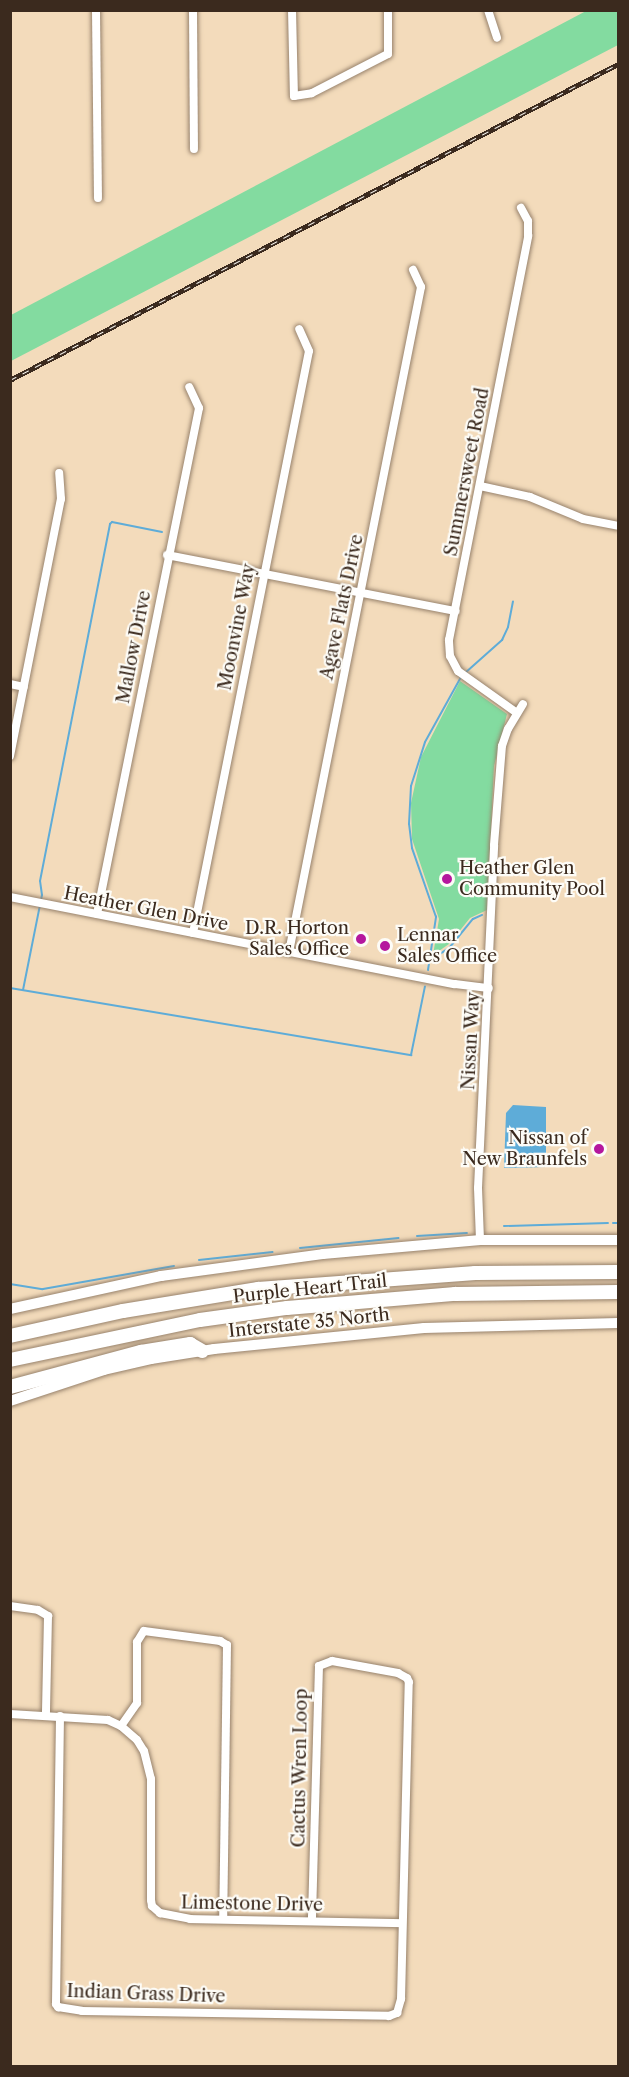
<!DOCTYPE html>
<style>
body{margin:0}
#map{position:relative;width:629px;height:2077px;overflow:hidden;background:#f3dbbb;font-family:"Libre Caslon Text",serif}
div>[style]{position:absolute}
.green>*{inset:0;background:#83dba0}
.water>*{inset:0;background:#5eacd8}
.stream>*{height:2px;margin:-1px;padding:0 1px;transform-origin:1px;border-radius:1px;background:#5eacd8}
.roads{filter:drop-shadow(0 0 2px #97826c) drop-shadow(0 0 2px #97826c)}
.minor>*{height:8px;margin:-4px;padding:0 4px;transform-origin:4px;border-radius:4px;background:#fff}
.secondary>*{height:10px;margin:-5px;padding:0 5px;transform-origin:5px;border-radius:5px;background:#fff}
.motorway>*{height:14px;margin:-7px;padding:0 7px;transform-origin:7px;border-radius:7px;background:#fff}
.rail>*{height:4.5px;margin-top:-2.25px;transform-origin:0;background:repeating-linear-gradient(90deg,#fdfcf7 0 7px,#3b2a1e 0 14px);box-sizing:border-box;border-block:2px solid #3b2a1e}
.dots>*{width:16px;height:16px;translate:-50% -50%;box-sizing:border-box;border:3px solid #fdfcf7;border-radius:50%}
span{translate:-50% -50%;white-space:nowrap;text-align:center;line-height:1.15;-webkit-text-stroke:4.5px #fdfcf7;paint-order:stroke}
.street-label{font-size:18px;color:#3b2a1e}
.poi-label{font-size:18px;color:#3b2a1e}
.left{translate:0 -50%;text-align:left}
.right{translate:-100% -50%;text-align:right}
.frame{position:absolute;inset:0;border:12px solid #3b2a1e;pointer-events:none}
</style>
<div id="map">
<div class="green">
<i style="clip-path:polygon(586px 11px,618px 11px,618px 45px,11px 361px,11px 315px)"></i>
<i style="clip-path:polygon(460px 681px,507px 714px,494px 766px,487px 910px,470px 918px,449px 944px,433px 955px,439px 919px,412px 839px,411px 803px,421px 757px)"></i>
</div>
<div class="water">
<i style="clip-path:polygon(513px 1105px,546px 1107px,546px 1167px,504px 1168px,506px 1113px)"></i>
</div>
<div class="stream">
<i style="left:465px;top:673px;width:50px;rotate:-41.7deg"></i>
<i style="left:502px;top:640px;width:14px;rotate:-65deg"></i>
<i style="left:508px;top:627px;width:26px;rotate:-79deg"></i>
<i style="left:431px;top:960px;width:23px;rotate:-34deg"></i>
<i style="left:450px;top:947px;width:36px;rotate:-51deg"></i>
<i style="left:473px;top:919px;width:10px;rotate:-24deg"></i>
<i style="left:428px;top:970px;width:54px;rotate:-81.4deg"></i>
<i style="left:436px;top:917px;width:73px;rotate:-109.2deg"></i>
<i style="left:412px;top:848px;width:24px;rotate:-97deg"></i>
<i style="left:409px;top:824px;width:38px;rotate:-87deg"></i>
<i style="left:411px;top:786px;width:46px;rotate:-72.3deg"></i>
<i style="left:425px;top:742px;width:74px;rotate:-61deg"></i>
<i style="left:10px;top:988px;width:407px;rotate:9.5deg"></i>
<i style="left:411px;top:1055px;width:70px;rotate:-78.5deg"></i>
<i style="left:23px;top:990px;width:97px;rotate:-78.7deg"></i>
<i style="left:42px;top:895px;width:14px;rotate:-98deg"></i>
<i style="left:40px;top:881px;width:364px;rotate:-78.9deg"></i>
<i style="left:110px;top:524px;width:3px;rotate:-45deg"></i>
<i style="left:112px;top:522px;width:51px;rotate:11.3deg"></i>
<i style="left:613px;top:1223px;width:5px"></i>
<i style="left:504px;top:1226px;width:104px;rotate:-1.7deg"></i>
<i style="left:417px;top:1236px;width:50px;rotate:-3.4deg"></i>
<i style="left:300px;top:1248px;width:99px;rotate:-5.8deg"></i>
<i style="left:199px;top:1260px;width:74px;rotate:-6.2deg"></i>
<i style="left:10px;top:1284px;width:33px;rotate:9deg"></i>
<i style="left:43px;top:1289px;width:133px;rotate:-10deg"></i>
</div>
<div class="roads">
<div class="minor">
<i style="left:96px;top:10px;width:188px;rotate:89.4deg"></i>
<i style="left:193px;top:10px;width:139px;rotate:89.6deg"></i>
<i style="left:292px;top:10px;width:86px;rotate:88.7deg"></i>
<i style="left:294px;top:96px;width:18px;rotate:-9deg"></i>
<i style="left:312px;top:93px;width:85px;rotate:-27.2deg"></i>
<i style="left:388px;top:54px;width:44px;rotate:-90deg"></i>
<i style="left:488px;top:10px;width:29px;rotate:72deg"></i>
<i style="left:480px;top:486px;width:51px;rotate:12.4deg"></i>
<i style="left:530px;top:497px;width:57px;rotate:22.5deg"></i>
<i style="left:583px;top:519px;width:36px;rotate:11deg"></i>
<i style="left:167px;top:555px;width:294px;rotate:11deg"></i>
<i style="left:10px;top:684px;width:14px;rotate:12deg"></i>
<i style="left:517px;top:713px;width:72px;rotate:-144.6deg"></i>
<i style="left:458px;top:671px;width:17px;rotate:-118deg"></i>
<i style="left:450px;top:656px;width:16px;rotate:-94deg"></i>
<i style="left:449px;top:640px;width:412px;rotate:-78.9deg"></i>
<i style="left:528px;top:236px;width:15px;rotate:-90deg"></i>
<i style="left:528px;top:221px;width:15px;rotate:-118deg"></i>
<i style="left:10px;top:756px;width:262px;rotate:-78.8deg"></i>
<i style="left:61px;top:499px;width:26px;rotate:-94deg"></i>
<i style="left:10px;top:897px;width:453px;rotate:11.1deg"></i>
<i style="left:455px;top:984px;width:34px;rotate:7deg"></i>
<i style="left:97px;top:914px;width:516px;rotate:-78.6deg"></i>
<i style="left:199px;top:408px;width:23px;rotate:-115deg"></i>
<i style="left:193px;top:933px;width:593px;rotate:-78.73deg"></i>
<i style="left:309px;top:351px;width:24px;rotate:-114deg"></i>
<i style="left:289px;top:952px;width:678px;rotate:-78.77deg"></i>
<i style="left:421px;top:287px;width:19px;rotate:-115deg"></i>
<i style="left:480px;top:1240px;width:52px;rotate:-92.2deg"></i>
<i style="left:478px;top:1188px;width:343px;rotate:-87.3deg"></i>
<i style="left:494px;top:845px;width:99px;rotate:-85.4deg"></i>
<i style="left:502px;top:746px;width:18px;rotate:-71deg"></i>
<i style="left:508px;top:729px;width:29px;rotate:-59deg"></i>
<i style="left:10px;top:1606px;width:28px;rotate:8deg"></i>
<i style="left:38px;top:1610px;width:12px;rotate:31deg"></i>
<i style="left:48px;top:1616px;width:98px;rotate:91.2deg"></i>
<i style="left:10px;top:1714px;width:98px;rotate:3.5deg"></i>
<i style="left:108px;top:1720px;width:14px;rotate:25deg"></i>
<i style="left:121px;top:1726px;width:21px;rotate:41deg"></i>
<i style="left:137px;top:1740px;width:13px;rotate:58deg"></i>
<i style="left:144px;top:1751px;width:29px;rotate:76deg"></i>
<i style="left:151px;top:1779px;width:121px;rotate:90deg"></i>
<i style="left:151px;top:1900px;width:6px;rotate:81deg"></i>
<i style="left:152px;top:1906px;width:11px;rotate:41deg"></i>
<i style="left:160px;top:1913px;width:31px;rotate:11deg"></i>
<i style="left:190px;top:1919px;width:211px;rotate:1.1deg"></i>
<i style="left:60px;top:1716px;width:288px;rotate:90.8deg"></i>
<i style="left:56px;top:2004px;width:4px;rotate:56deg"></i>
<i style="left:58px;top:2007px;width:24px;rotate:9deg"></i>
<i style="left:82px;top:2011px;width:307px;rotate:0.9deg"></i>
<i style="left:389px;top:2016px;width:9px;rotate:-21deg"></i>
<i style="left:397px;top:2013px;width:15px;rotate:-74deg"></i>
<i style="left:401px;top:1999px;width:317px;rotate:-88.6deg"></i>
<i style="left:409px;top:1682px;width:4px;rotate:-117deg"></i>
<i style="left:407px;top:1678px;width:10px;rotate:-151deg"></i>
<i style="left:398px;top:1673px;width:67px;rotate:-169.7deg"></i>
<i style="left:332px;top:1661px;width:14px;rotate:159deg"></i>
<i style="left:319px;top:1666px;width:254px;rotate:91.6deg"></i>
<i style="left:121px;top:1726px;width:28px;rotate:-55deg"></i>
<i style="left:137px;top:1703px;width:61px;rotate:-90deg"></i>
<i style="left:137px;top:1642px;width:13px;rotate:-58deg"></i>
<i style="left:144px;top:1631px;width:77px;rotate:7.5deg"></i>
<i style="left:220px;top:1641px;width:8px;rotate:30deg"></i>
<i style="left:227px;top:1645px;width:274px;rotate:90.8deg"></i>
</div>
<div class="secondary">
<i style="left:10px;top:1309px;width:155px;rotate:-12.3deg"></i>
<i style="left:161px;top:1276px;width:163px;rotate:-7.7deg"></i>
<i style="left:323px;top:1254px;width:158px;rotate:-5.1deg"></i>
<i style="left:480px;top:1240px;width:138px"></i>
<i style="left:10px;top:1401px;width:99px;rotate:-18.3deg"></i>
<i style="left:104px;top:1370px;width:48px;rotate:-13.2deg"></i>
<i style="left:151px;top:1359px;width:64px;rotate:-9deg"></i>
<i style="left:214px;top:1349px;width:211px;rotate:-5.7deg"></i>
<i style="left:424px;top:1328px;width:194px;rotate:-1.5deg"></i>
</div>
<div class="motorway">
<i style="left:10px;top:1336px;width:116px;rotate:-12.5deg"></i>
<i style="left:123px;top:1311px;width:137px;rotate:-9.3deg"></i>
<i style="left:258px;top:1289px;width:218px;rotate:-4.2deg"></i>
<i style="left:475px;top:1273px;width:143px;rotate:-0.4deg"></i>
<i style="left:10px;top:1360px;width:194px;rotate:-11.9deg"></i>
<i style="left:200px;top:1320px;width:88px;rotate:-7.9deg"></i>
<i style="left:287px;top:1308px;width:169px;rotate:-4.8deg"></i>
<i style="left:455px;top:1294px;width:163px;rotate:-0.7deg"></i>
<i style="left:10px;top:1387px;width:136px;rotate:-15deg"></i>
<i style="left:141px;top:1352px;width:50px;rotate:-9.3deg"></i>
<i style="left:190px;top:1344px;width:14px;rotate:30deg"></i>
</div>
</div>
<div class="rail">
<i style="left:10px;top:380px;width:685px;rotate:-27.46deg"></i>
</div>
<div class="dots">
<i style="left:447px;top:879px;background:#b5179e"></i>
<i style="left:361px;top:939px;background:#b5179e"></i>
<i style="left:385px;top:946px;background:#b5179e"></i>
<i style="left:599px;top:1149px;background:#b5179e"></i>
</div>
<div class="street-label">
<span style="left:467px;top:472px;rotate:-79deg">Summersweet Road</span>
<span style="left:342px;top:607px;rotate:-78deg">Agave Flats Drive</span>
<span style="left:237px;top:627px;rotate:-79deg">Moonvine Way</span>
<span style="left:134px;top:647px;rotate:-79deg">Mallow Drive</span>
<span style="left:146px;top:909px;rotate:11deg">Heather Glen Drive</span>
<span style="left:471px;top:1041px;rotate:-87deg">Nissan Way</span>
<span style="left:310px;top:1289px;rotate:-6deg">Purple Heart Trail</span>
<span style="left:309px;top:1323px;rotate:-6deg">Interstate 35 North</span>
<span style="left:300px;top:1768px;rotate:-89deg">Cactus Wren Loop</span>
<span style="left:252px;top:1904px;rotate:1deg">Limestone Drive</span>
<span style="left:146px;top:1994px;rotate:2deg">Indian Grass Drive</span>
</div>
<div class="poi-label">
<span class="left" style="left:459px;top:879px">Heather Glen<br>Community Pool</span>
<span class="right" style="left:349px;top:939px">D.R. Horton<br>Sales Office</span>
<span class="left" style="left:397px;top:946px">Lennar<br>Sales Office</span>
<span class="right" style="left:587px;top:1149px">Nissan of<br>New Braunfels</span>
</div>
<div class="frame"></div>
</div>
